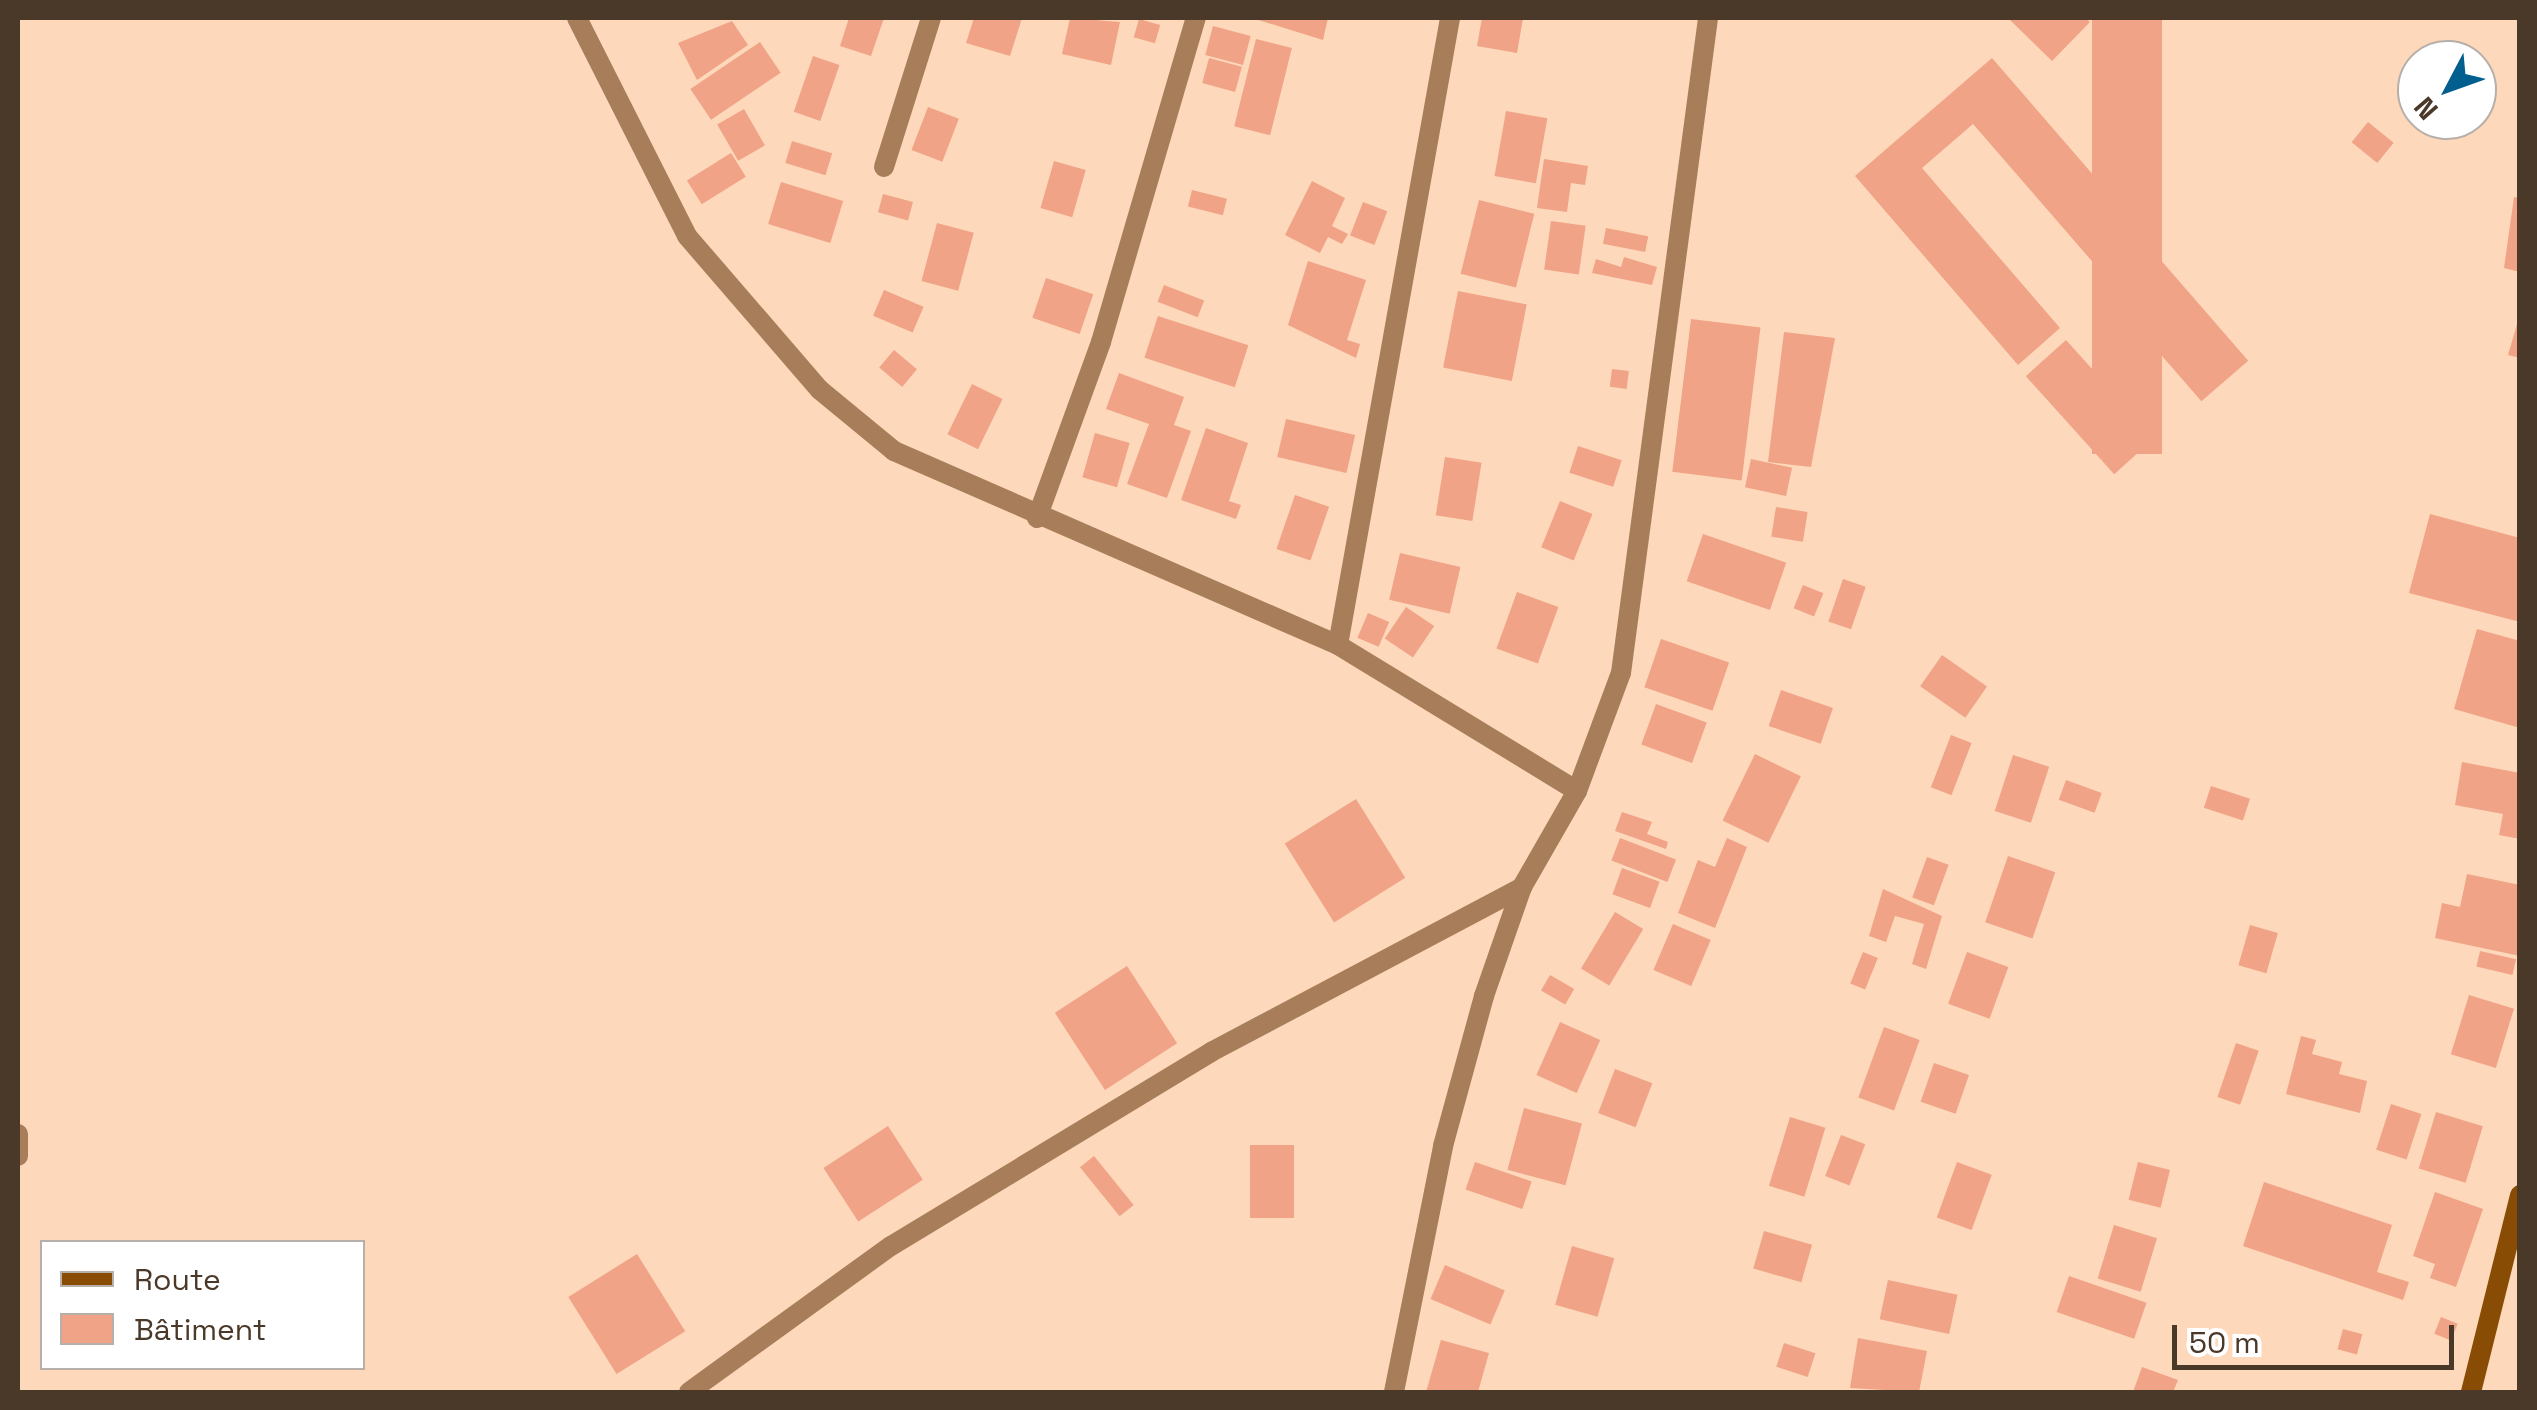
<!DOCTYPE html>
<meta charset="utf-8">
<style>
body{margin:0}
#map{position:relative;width:2537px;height:1410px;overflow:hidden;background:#fed8ba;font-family:"Space Grotesk",sans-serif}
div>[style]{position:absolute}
.building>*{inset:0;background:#f0a387;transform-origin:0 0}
.street>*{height:20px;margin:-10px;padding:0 10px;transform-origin:10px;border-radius:10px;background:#a77d5a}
.secondary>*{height:20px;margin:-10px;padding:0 10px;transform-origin:10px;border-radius:10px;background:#884c05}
span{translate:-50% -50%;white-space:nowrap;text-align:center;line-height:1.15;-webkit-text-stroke:8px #fff;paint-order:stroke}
.frame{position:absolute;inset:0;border:20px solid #4a3828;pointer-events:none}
.legend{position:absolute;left:40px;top:1240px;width:325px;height:130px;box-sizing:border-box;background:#fff;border:2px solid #b7afa9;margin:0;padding:12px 18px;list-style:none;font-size:30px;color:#4a3828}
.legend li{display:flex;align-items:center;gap:20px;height:50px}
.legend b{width:50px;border:2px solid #b7afa9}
.north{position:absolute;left:2397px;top:40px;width:100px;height:100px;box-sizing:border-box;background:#fff;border:2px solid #b7afa9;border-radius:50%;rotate:229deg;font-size:28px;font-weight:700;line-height:40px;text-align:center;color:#4a3828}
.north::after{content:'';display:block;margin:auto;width:35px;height:45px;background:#005f8f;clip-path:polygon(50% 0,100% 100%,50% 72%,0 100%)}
.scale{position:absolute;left:2172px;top:1325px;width:282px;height:45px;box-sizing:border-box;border:5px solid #4a3828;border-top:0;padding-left:12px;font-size:30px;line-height:35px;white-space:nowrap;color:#4a3828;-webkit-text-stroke:8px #fff;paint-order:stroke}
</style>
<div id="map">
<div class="building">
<i style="clip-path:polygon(849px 18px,884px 18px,871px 56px,840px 46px)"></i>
<i style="clip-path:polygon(974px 18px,1022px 18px,1010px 56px,966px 43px)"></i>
<i style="clip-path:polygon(1070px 18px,1120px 22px,1111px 65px,1062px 54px)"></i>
<i style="clip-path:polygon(1252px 18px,1328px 18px,1323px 40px)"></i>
<i style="clip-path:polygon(1482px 18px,1523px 18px,1517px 53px,1477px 46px)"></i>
<i style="clip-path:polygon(2008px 18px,2085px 18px,2090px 22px,2052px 61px)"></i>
<i style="left:2092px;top:18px;width:70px;height:436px"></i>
<i style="left:1139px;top:19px;width:22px;height:19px;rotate:16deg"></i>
<i style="clip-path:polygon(732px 21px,748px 45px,697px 80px,678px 43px)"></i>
<i style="left:1213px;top:26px;width:39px;height:30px;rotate:15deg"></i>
<i style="left:1256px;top:39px;width:37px;height:90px;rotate:14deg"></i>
<i style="left:760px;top:42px;width:37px;height:84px;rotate:56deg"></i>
<i style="left:813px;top:56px;width:28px;height:59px;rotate:19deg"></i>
<i style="left:1209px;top:58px;width:34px;height:26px;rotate:15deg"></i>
<i style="clip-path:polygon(1992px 58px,2153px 244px,2110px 282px,1973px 124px,1922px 168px,2060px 328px,2018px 365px,1855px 176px)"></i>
<i style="left:928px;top:107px;width:33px;height:46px;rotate:21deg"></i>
<i style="left:744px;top:109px;width:42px;height:31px;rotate:60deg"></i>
<i style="left:1506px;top:111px;width:42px;height:66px;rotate:10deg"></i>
<i style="left:2368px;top:122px;width:33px;height:26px;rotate:39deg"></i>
<i style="left:792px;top:141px;width:42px;height:23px;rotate:17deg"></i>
<i style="left:731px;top:153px;width:28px;height:52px;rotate:58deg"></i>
<i style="clip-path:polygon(1544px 159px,1588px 166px,1585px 185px,1571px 183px,1567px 212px,1537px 208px)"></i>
<i style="left:1054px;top:161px;width:33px;height:49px;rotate:16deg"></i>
<i style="clip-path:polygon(1312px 181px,1345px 198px,1332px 226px,1348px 234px,1342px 244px,1328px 237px,1320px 253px,1285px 235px)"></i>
<i style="left:781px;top:182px;width:65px;height:44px;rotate:17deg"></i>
<i style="left:1192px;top:190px;width:36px;height:17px;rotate:14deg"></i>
<i style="left:883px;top:194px;width:31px;height:19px;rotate:15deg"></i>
<i style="clip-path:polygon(2514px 197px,2520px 198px,2520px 272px,2504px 268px)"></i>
<i style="left:1479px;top:200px;width:57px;height:76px;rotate:14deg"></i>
<i style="left:1363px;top:202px;width:26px;height:36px;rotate:21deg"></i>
<i style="left:1551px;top:221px;width:35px;height:49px;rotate:8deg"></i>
<i style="left:937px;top:223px;width:38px;height:60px;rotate:15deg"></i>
<i style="left:1606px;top:228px;width:43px;height:16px;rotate:11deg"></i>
<i style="clip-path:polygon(1624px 257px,1657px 267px,1652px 285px,1592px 273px,1596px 259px,1621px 267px)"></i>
<i style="left:2159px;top:258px;width:136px;height:62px;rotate:49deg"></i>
<i style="clip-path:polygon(1308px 261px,1366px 280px,1347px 340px,1360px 344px,1356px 358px,1288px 325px)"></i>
<i style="left:1046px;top:278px;width:50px;height:42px;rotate:19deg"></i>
<i style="left:1164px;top:285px;width:43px;height:18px;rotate:21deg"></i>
<i style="left:884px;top:290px;width:43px;height:28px;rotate:23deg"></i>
<i style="left:1458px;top:291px;width:70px;height:78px;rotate:11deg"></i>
<i style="clip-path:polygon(2520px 314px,2520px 358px,2508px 355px)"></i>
<i style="left:1158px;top:316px;width:95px;height:44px;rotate:18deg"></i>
<i style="left:1691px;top:319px;width:70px;height:154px;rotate:7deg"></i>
<i style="clip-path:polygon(1784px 332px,1835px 338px,1811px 467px,1768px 462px)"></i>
<i style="left:2066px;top:340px;width:132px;height:54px;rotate:48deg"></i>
<i style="left:894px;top:350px;width:30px;height:23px;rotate:40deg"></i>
<i style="left:1612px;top:369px;width:17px;height:18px;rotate:7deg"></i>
<i style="clip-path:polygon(1119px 373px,1184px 397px,1174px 425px,1191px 431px,1167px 498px,1127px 484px,1149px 424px,1106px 409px)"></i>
<i style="left:972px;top:384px;width:34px;height:56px;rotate:26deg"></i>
<i style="left:1286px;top:419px;width:71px;height:39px;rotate:13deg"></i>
<i style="clip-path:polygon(1206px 428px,1248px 443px,1229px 501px,1241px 505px,1236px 519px,1181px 500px)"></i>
<i style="left:1095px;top:433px;width:36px;height:46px;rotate:16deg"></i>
<i style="left:1578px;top:446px;width:46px;height:28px;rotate:18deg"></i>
<i style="left:1445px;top:457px;width:37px;height:59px;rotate:9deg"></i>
<i style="left:1751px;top:459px;width:42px;height:29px;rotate:12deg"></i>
<i style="left:1295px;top:495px;width:36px;height:57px;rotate:19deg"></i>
<i style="left:1560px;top:501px;width:35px;height:50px;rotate:22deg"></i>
<i style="left:1776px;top:507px;width:32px;height:30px;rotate:9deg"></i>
<i style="clip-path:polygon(2430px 514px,2520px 538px,2520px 622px,2409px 593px)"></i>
<i style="left:1703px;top:534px;width:88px;height:50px;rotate:19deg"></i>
<i style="left:1400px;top:553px;width:62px;height:48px;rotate:13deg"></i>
<i style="left:1843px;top:579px;width:24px;height:45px;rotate:19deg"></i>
<i style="left:1803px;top:585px;width:22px;height:25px;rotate:22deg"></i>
<i style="left:1517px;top:592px;width:44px;height:60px;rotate:20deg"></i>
<i style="left:1406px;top:607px;width:34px;height:38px;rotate:34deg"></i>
<i style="left:1368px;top:613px;width:23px;height:27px;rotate:23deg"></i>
<i style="clip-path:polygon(2477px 629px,2520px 641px,2520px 728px,2454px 709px)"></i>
<i style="left:1661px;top:639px;width:72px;height:51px;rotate:19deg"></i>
<i style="left:1942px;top:655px;width:55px;height:38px;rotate:35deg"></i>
<i style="left:1781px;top:690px;width:55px;height:38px;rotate:19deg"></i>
<i style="left:1656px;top:704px;width:54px;height:43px;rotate:20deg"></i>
<i style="left:1951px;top:735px;width:22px;height:56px;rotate:21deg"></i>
<i style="left:1755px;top:754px;width:51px;height:74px;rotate:26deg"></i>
<i style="left:2013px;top:755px;width:38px;height:59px;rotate:18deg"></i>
<i style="clip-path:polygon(2462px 762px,2520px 773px,2520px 839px,2499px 835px,2503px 814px,2455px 805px)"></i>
<i style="left:2066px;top:780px;width:38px;height:21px;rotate:20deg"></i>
<i style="left:2211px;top:786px;width:41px;height:23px;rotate:18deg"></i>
<i style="left:1356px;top:799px;width:93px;height:84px;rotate:58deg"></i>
<i style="clip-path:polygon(1622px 812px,1652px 822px,1647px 834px,1668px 842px,1666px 849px,1615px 831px)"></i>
<i style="left:1620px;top:838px;width:60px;height:24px;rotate:21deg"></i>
<i style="clip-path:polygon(1727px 838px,1747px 847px,1715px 928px,1678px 913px,1698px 860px,1715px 867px)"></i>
<i style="left:2008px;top:856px;width:50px;height:70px;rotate:19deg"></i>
<i style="left:1927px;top:857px;width:23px;height:43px;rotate:20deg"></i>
<i style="left:1622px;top:868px;width:40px;height:28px;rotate:20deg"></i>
<i style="clip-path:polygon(2467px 874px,2520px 885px,2520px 956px,2435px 938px,2442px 903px,2460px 907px)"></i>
<i style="clip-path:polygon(1883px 889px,1942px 916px,1926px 969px,1912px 964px,1924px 924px,1895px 916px,1886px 942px,1869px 936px)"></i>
<i style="left:1615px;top:912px;width:33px;height:66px;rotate:31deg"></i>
<i style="left:1673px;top:924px;width:41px;height:50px;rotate:23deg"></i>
<i style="left:2250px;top:925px;width:29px;height:42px;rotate:16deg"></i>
<i style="left:2480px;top:951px;width:37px;height:16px;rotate:13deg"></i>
<i style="left:1863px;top:952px;width:16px;height:34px;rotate:22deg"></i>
<i style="left:1967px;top:952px;width:44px;height:55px;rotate:20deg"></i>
<i style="left:1127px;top:966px;width:92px;height:86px;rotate:57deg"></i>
<i style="left:1550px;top:975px;width:28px;height:18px;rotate:30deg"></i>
<i style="left:2469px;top:995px;width:47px;height:62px;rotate:17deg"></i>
<i style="left:1560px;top:1022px;width:44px;height:58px;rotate:24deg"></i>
<i style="left:1884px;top:1027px;width:38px;height:75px;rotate:20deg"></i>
<i style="clip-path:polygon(2301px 1036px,2316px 1040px,2312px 1054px,2342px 1062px,2339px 1074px,2367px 1081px,2360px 1113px,2286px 1094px)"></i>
<i style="left:2236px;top:1043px;width:24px;height:57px;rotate:19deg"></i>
<i style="left:1934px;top:1063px;width:37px;height:41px;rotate:19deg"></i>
<i style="left:1615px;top:1069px;width:40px;height:47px;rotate:21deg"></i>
<i style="left:2391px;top:1104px;width:32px;height:48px;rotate:18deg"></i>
<i style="left:1524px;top:1108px;width:60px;height:64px;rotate:15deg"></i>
<i style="left:2436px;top:1112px;width:49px;height:59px;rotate:17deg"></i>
<i style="left:1790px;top:1117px;width:37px;height:72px;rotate:17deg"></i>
<i style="left:888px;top:1126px;width:64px;height:77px;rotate:57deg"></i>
<i style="left:1841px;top:1135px;width:26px;height:44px;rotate:21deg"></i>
<i style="left:1250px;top:1145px;width:44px;height:73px"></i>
<i style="left:1094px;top:1156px;width:63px;height:18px;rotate:51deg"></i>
<i style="left:1475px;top:1162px;width:60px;height:29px;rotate:19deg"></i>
<i style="left:1957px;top:1162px;width:37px;height:59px;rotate:20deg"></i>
<i style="left:2138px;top:1162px;width:33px;height:39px;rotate:14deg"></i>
<i style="clip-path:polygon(2264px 1182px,2392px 1225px,2377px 1272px,2409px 1282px,2403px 1300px,2243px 1246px)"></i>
<i style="clip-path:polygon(2435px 1192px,2483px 1209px,2456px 1287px,2430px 1278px,2435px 1264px,2413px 1256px)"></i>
<i style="left:2114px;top:1225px;width:45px;height:56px;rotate:17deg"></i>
<i style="left:1764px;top:1231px;width:50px;height:39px;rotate:16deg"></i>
<i style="left:1572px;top:1246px;width:44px;height:61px;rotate:16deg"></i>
<i style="left:637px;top:1254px;width:91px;height:81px;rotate:58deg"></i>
<i style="left:1445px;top:1265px;width:65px;height:37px;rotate:23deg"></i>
<i style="left:2069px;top:1276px;width:82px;height:38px;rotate:19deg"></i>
<i style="left:1888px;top:1280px;width:71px;height:40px;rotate:12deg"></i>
<i style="left:2441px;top:1317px;width:18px;height:18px;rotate:22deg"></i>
<i style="left:2343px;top:1329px;width:20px;height:21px;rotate:15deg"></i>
<i style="clip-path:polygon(1858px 1338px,1927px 1351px,1919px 1392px,1850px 1388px)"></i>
<i style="clip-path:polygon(1441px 1340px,1489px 1353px,1478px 1392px,1426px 1392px)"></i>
<i style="left:1784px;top:1343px;width:33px;height:25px;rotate:18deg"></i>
<i style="clip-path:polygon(2142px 1367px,2178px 1380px,2173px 1392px,2133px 1392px)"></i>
</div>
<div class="street">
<i style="left:577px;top:18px;width:244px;rotate:63.2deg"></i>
<i style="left:687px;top:236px;width:203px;rotate:49.2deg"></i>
<i style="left:820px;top:390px;width:96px;rotate:39.5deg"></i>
<i style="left:894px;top:451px;width:485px;rotate:23.6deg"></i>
<i style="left:1338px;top:645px;width:280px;rotate:31.4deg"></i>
<i style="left:884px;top:167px;width:156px;rotate:-72.5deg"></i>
<i style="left:1037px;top:518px;width:187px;rotate:-70deg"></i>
<i style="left:1101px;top:342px;width:338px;rotate:-73.7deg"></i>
<i style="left:1338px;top:645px;width:637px;rotate:-79.87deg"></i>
<i style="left:18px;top:1134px;width:22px;rotate:90deg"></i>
<i style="left:689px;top:1392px;width:249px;rotate:-35.9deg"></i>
<i style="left:891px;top:1246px;width:374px;rotate:-31.2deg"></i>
<i style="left:1211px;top:1052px;width:352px;rotate:-27.9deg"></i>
<i style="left:1394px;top:1392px;width:251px;rotate:-78.7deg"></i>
<i style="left:1443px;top:1146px;width:156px;rotate:-74.7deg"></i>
<i style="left:1484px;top:996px;width:115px;rotate:-70.8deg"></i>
<i style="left:1522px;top:887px;width:111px;rotate:-60.2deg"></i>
<i style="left:1577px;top:791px;width:126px;rotate:-69.6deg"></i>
<i style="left:1621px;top:673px;width:661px;rotate:-82.43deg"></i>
</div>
<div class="secondary">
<i style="left:2471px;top:1392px;width:203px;rotate:-76deg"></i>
</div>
<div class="frame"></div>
<ul class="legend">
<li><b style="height:12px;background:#884c05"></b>Route</li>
<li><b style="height:28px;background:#f0a387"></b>Bâtiment</li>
</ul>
<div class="north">N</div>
<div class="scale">50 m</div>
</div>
